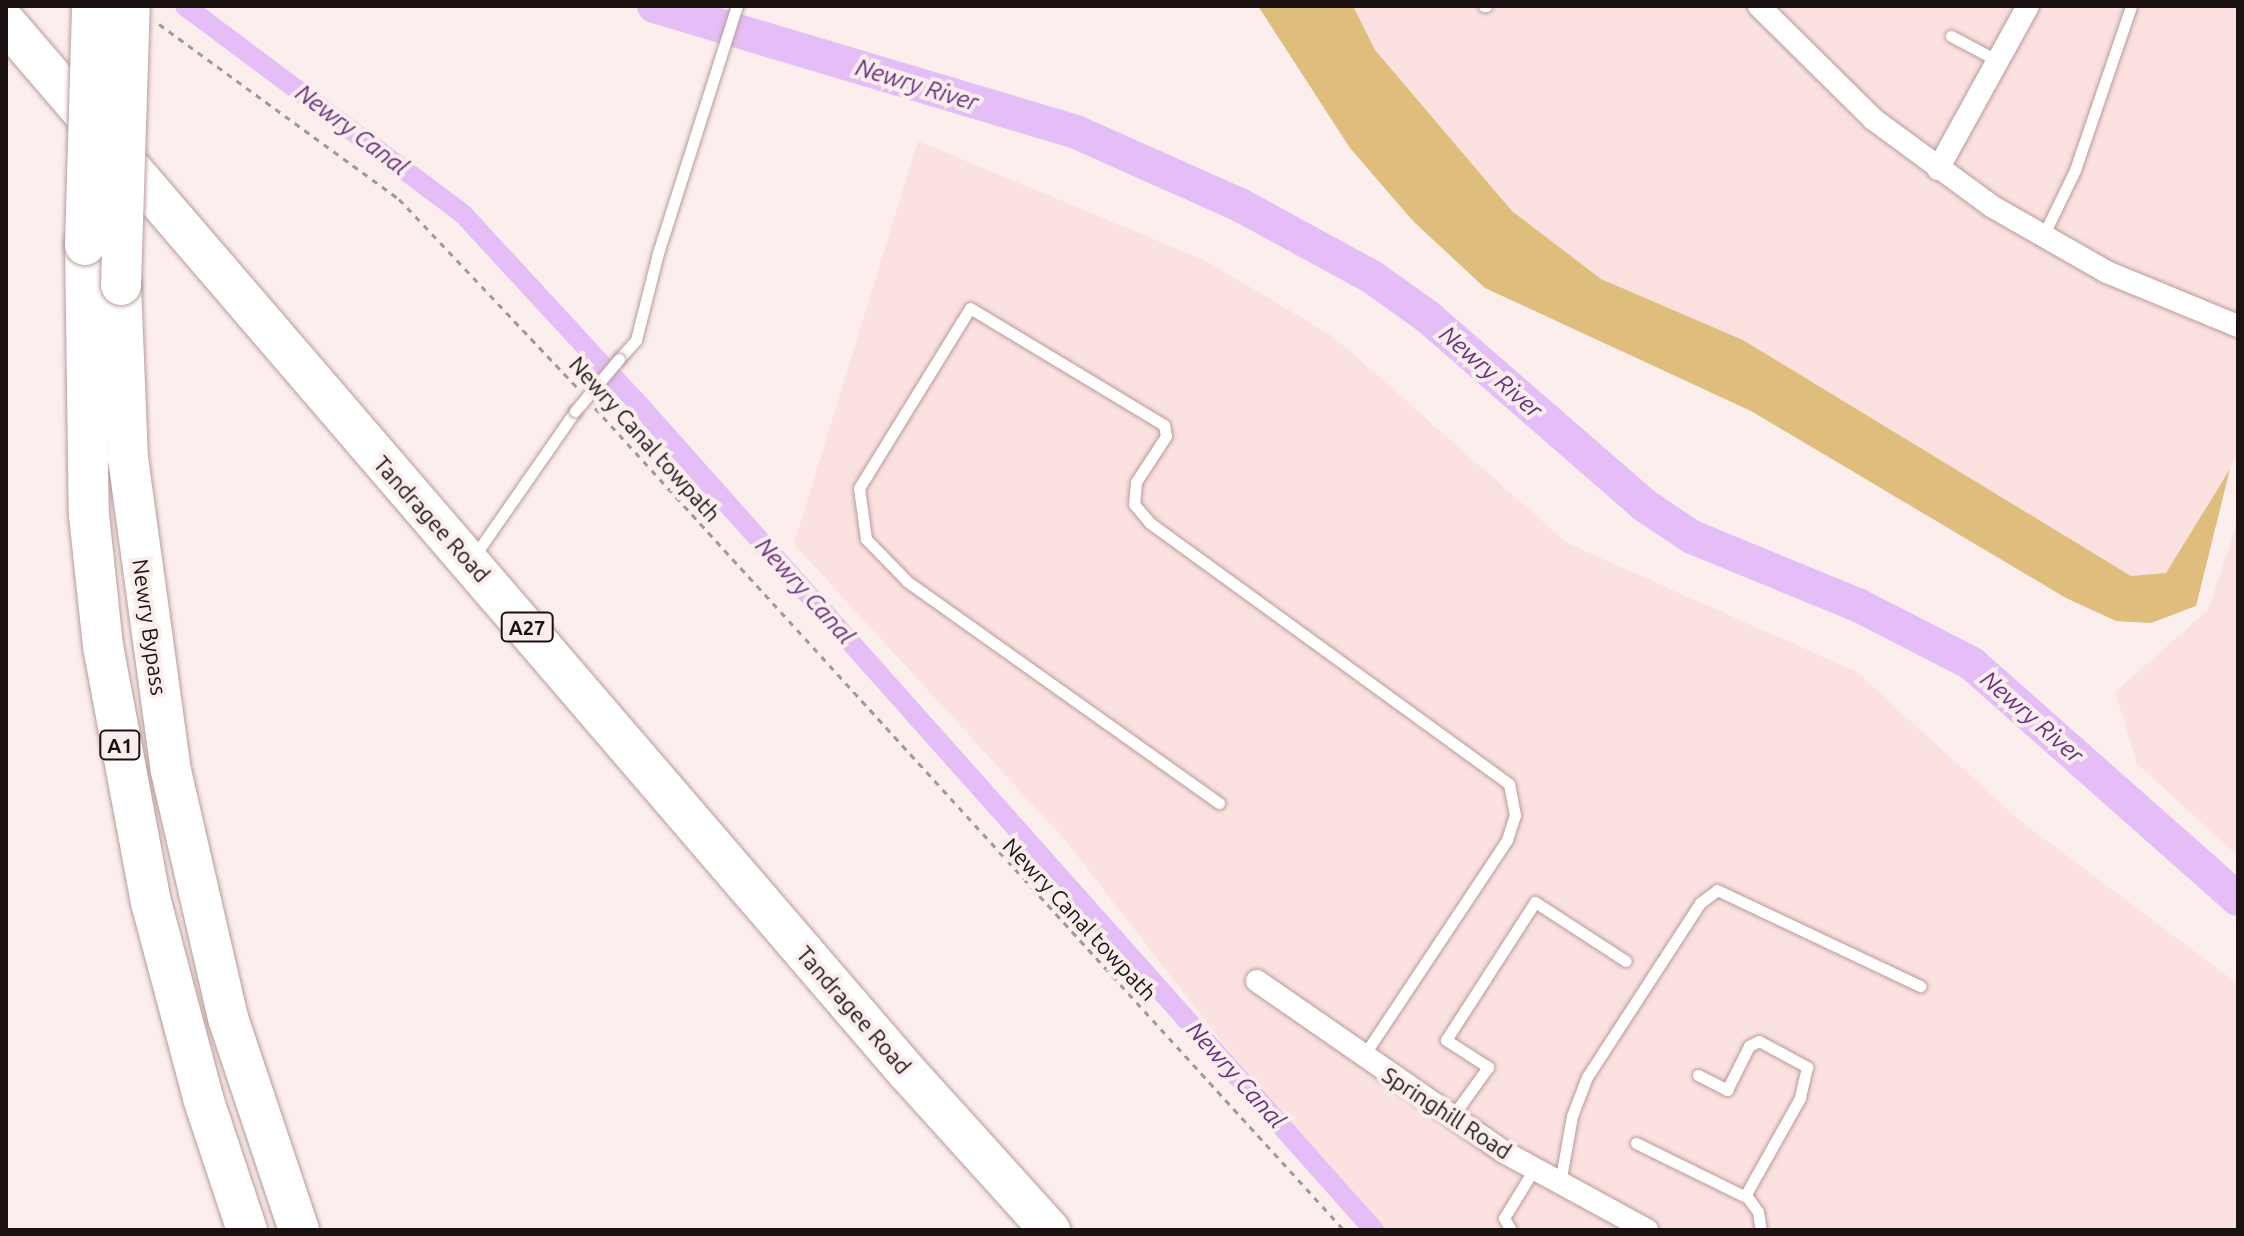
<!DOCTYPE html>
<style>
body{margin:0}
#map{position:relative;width:2244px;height:1236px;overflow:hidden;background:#fbeeed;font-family:Ubuntu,sans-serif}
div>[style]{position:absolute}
.built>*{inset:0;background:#fbe2e1}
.green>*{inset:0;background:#dfbd7c}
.canal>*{height:20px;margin:-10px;padding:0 10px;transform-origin:10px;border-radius:10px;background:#e6bef7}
.river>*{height:34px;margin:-17px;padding:0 17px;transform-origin:17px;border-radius:17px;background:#e6bef7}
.path>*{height:3px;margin-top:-1.5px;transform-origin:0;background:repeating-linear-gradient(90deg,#a49897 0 6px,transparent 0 12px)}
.roads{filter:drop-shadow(0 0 2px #b99b9a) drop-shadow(0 0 2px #b99b9a)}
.lane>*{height:11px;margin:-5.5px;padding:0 5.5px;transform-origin:5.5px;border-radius:5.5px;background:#fff}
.street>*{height:22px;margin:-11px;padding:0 11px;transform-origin:11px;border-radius:11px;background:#fff}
.highway>*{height:40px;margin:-20px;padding:0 20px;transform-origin:20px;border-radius:20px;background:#fff}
.bridges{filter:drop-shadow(0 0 2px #b99b9a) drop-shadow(0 0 2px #b99b9a)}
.lane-bridge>*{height:11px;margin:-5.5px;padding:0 5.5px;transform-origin:5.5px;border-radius:5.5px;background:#fff}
.highway-bridge>*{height:40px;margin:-20px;padding:0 20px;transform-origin:20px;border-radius:20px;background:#fff}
span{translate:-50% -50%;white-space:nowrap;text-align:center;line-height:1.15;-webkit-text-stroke:8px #fbeeed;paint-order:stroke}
.shield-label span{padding:2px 6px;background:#fbeeed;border:2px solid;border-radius:6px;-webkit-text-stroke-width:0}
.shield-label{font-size:20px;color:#1c1111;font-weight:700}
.street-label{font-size:22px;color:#1c1111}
.water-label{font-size:24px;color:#6a2f80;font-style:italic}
.frame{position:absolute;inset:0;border:8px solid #1c1111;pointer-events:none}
</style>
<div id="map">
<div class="built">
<i style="clip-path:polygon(1353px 6px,2238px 6px,2238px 455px,2166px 574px,2131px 576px,1743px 340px,1601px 279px,1512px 211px,1375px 50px)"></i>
<i style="clip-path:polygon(918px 141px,1206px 261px,1334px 337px,1567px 543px,1857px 672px,2019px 820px,2238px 984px,2238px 1230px,1383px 1230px,1225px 1046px,1065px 840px,794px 544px)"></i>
<i style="clip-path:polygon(2238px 520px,2238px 856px,2137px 764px,2115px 692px,2208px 610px)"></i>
</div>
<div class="green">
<i style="clip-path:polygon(1258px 6px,1353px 6px,1375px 50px,1512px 211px,1601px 279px,1743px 340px,2131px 576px,2166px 573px,2230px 469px,2196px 606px,2151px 623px,2116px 621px,2066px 598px,1751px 411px,1485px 288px,1413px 221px,1350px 148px)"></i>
</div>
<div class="canal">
<i style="left:185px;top:6px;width:347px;rotate:36.8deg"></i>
<i style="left:463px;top:214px;width:252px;rotate:47.3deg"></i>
<i style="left:634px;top:399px;width:1113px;rotate:48.32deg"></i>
</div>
<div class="river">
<i style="left:654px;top:6px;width:440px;rotate:16.6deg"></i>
<i style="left:1076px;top:132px;width:180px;rotate:24deg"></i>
<i style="left:1240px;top:205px;width:150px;rotate:28.6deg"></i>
<i style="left:1372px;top:277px;width:69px;rotate:35.5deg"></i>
<i style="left:1428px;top:317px;width:286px;rotate:41deg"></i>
<i style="left:1644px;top:505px;width:58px;rotate:33.7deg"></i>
<i style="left:1692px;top:537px;width:179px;rotate:22.3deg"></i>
<i style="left:1858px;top:605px;width:127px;rotate:27.2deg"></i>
<i style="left:1971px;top:663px;width:356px;rotate:41.5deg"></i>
</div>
<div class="path">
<i style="left:159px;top:24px;width:297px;rotate:36.1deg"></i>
<i style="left:399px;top:199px;width:259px;rotate:46.6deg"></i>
<i style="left:595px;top:408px;width:1112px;rotate:47.66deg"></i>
</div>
<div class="roads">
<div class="lane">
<i style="left:1484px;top:6px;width:2px"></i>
<i style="left:1951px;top:36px;width:53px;rotate:28deg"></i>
<i style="left:2043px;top:236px;width:73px;rotate:-64.1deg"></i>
<i style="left:2075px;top:170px;width:173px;rotate:-71.1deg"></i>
<i style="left:619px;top:359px;width:25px;rotate:-48deg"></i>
<i style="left:636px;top:340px;width:90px;rotate:-75.8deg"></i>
<i style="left:658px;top:253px;width:259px;rotate:-72.3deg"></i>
<i style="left:475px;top:555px;width:175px;rotate:-55.2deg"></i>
<i style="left:1219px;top:803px;width:383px;rotate:-144.6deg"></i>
<i style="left:907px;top:581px;width:59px;rotate:-134.3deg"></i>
<i style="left:866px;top:539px;width:51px;rotate:-97.8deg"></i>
<i style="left:859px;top:488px;width:211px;rotate:-58.3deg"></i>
<i style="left:970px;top:308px;width:227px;rotate:31.1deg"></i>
<i style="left:1164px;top:425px;width:11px;rotate:80deg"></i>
<i style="left:1166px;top:436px;width:55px;rotate:123.1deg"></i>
<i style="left:1136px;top:482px;width:22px;rotate:95deg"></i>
<i style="left:1134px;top:504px;width:25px;rotate:50deg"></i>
<i style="left:1150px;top:523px;width:444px;rotate:36deg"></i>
<i style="left:1509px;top:784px;width:32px;rotate:79deg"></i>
<i style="left:1515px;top:815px;width:26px;rotate:108deg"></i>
<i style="left:1507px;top:840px;width:260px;rotate:123.6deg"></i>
<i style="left:1698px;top:1075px;width:33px;rotate:27deg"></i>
<i style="left:1727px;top:1090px;width:49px;rotate:-63.4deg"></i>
<i style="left:1749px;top:1046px;width:11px;rotate:-27deg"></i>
<i style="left:1759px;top:1041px;width:55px;rotate:28.4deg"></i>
<i style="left:1807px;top:1067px;width:32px;rotate:103deg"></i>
<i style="left:1800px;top:1098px;width:112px;rotate:119.3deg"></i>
<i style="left:1452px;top:1117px;width:62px;rotate:-54.2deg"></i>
<i style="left:1488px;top:1067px;width:50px;rotate:-147.3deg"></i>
<i style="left:1446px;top:1040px;width:164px;rotate:-57.2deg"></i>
<i style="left:1535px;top:902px;width:108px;rotate:33deg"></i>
<i style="left:1636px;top:1143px;width:125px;rotate:26.2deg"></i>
<i style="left:1748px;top:1198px;width:17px;rotate:54deg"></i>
<i style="left:1758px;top:1212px;width:18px;rotate:81deg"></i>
<i style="left:1560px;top:1183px;width:68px;rotate:-79.8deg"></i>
<i style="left:1572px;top:1116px;width:42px;rotate:-69deg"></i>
<i style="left:1587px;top:1077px;width:207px;rotate:-57deg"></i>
<i style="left:1700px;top:903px;width:21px;rotate:-37deg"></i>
<i style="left:1717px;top:890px;width:225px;rotate:25.3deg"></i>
<i style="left:1511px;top:1230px;width:14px;rotate:-120deg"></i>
<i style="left:1504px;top:1218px;width:57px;rotate:-58.5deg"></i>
</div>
<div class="street">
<i style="left:1759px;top:6px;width:161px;rotate:44.7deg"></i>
<i style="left:1873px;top:119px;width:149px;rotate:36.3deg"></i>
<i style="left:1993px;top:207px;width:131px;rotate:29.7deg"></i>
<i style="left:2107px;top:272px;width:142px;rotate:22.4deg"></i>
<i style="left:1938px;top:169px;width:186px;rotate:-61.1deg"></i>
<i style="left:1257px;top:981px;width:300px;rotate:34.7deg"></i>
<i style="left:1504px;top:1152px;width:163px;rotate:28.6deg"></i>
</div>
<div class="highway">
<i style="left:6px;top:23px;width:1384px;rotate:49.34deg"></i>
<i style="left:908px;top:1073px;width:212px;rotate:47.9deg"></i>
<i style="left:85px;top:245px;width:270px;rotate:89.2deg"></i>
<i style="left:89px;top:515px;width:132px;rotate:83.9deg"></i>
<i style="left:103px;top:646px;width:260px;rotate:79.4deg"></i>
<i style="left:151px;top:902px;width:203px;rotate:75.1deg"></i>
<i style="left:203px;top:1098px;width:139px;rotate:71.6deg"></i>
<i style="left:121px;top:285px;width:173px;rotate:87.7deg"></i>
<i style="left:128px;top:458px;width:316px;rotate:82.2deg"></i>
<i style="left:171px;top:771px;width:253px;rotate:77deg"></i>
<i style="left:228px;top:1018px;width:224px;rotate:71.5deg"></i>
</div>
</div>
<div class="bridges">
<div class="lane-bridge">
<i style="left:575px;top:411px;width:68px;rotate:-49.8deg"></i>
</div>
<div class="highway-bridge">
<i style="left:85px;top:245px;width:239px;rotate:-88.3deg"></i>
<i style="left:121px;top:285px;width:279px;rotate:-88.2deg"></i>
</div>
</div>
<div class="shield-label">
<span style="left:527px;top:627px">A27</span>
<span style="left:120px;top:745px">A1</span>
</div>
<div class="street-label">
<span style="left:645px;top:439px;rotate:48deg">Newry Canal towpath</span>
<span style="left:432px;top:519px;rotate:48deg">Tandragee Road</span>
<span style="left:150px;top:627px;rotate:82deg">Newry Bypass</span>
<span style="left:1080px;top:919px;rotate:47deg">Newry Canal towpath</span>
<span style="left:854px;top:1010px;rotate:49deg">Tandragee Road</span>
<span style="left:1447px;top:1113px;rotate:33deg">Springhill Road</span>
</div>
<div class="water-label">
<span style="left:917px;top:85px;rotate:17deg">Newry River</span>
<span style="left:352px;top:130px;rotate:37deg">Newry Canal</span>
<span style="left:1491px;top:372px;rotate:41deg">Newry River</span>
<span style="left:805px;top:591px;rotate:48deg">Newry Canal</span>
<span style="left:2032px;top:717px;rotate:41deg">Newry River</span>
<span style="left:1236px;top:1075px;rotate:48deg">Newry Canal</span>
</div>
<div class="frame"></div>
</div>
